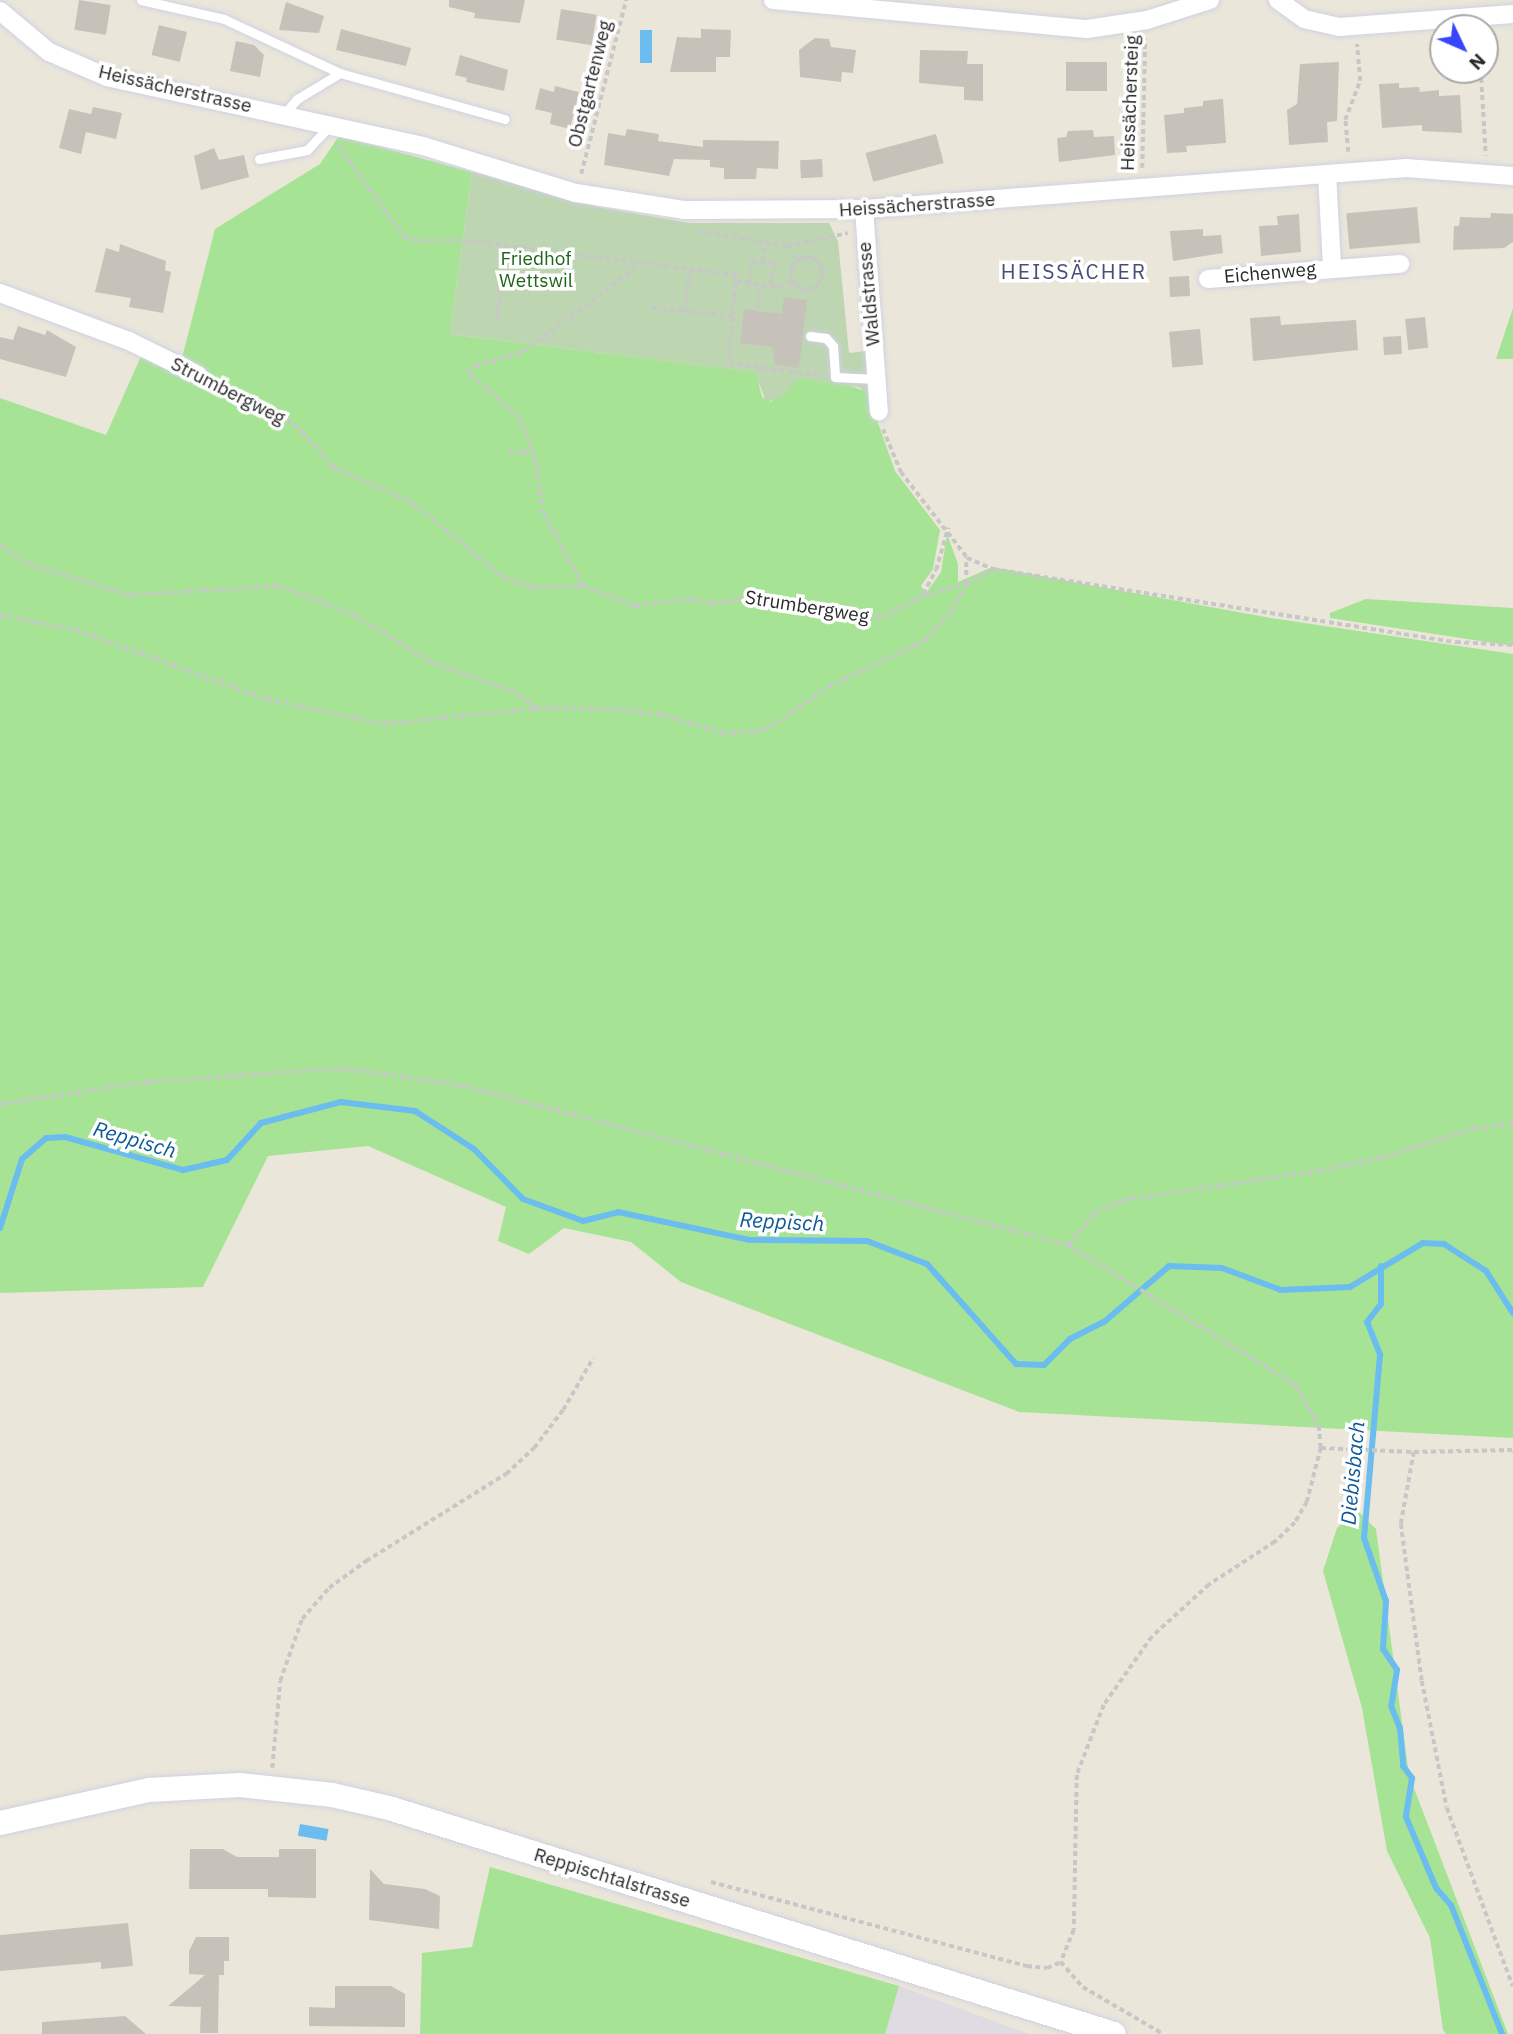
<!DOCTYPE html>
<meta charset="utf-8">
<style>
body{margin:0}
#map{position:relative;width:1513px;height:2034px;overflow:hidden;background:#ebe6da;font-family:"IBM Plex Sans",sans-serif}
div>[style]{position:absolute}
.industrial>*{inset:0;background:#dedbe3}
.green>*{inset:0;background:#a7e395}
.cemetery>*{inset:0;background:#bed5b1}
.water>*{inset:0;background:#6bbdef;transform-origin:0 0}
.stream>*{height:6px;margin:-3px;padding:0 3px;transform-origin:3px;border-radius:3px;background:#6bbdef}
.building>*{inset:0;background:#c6c2ba;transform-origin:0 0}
.path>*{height:3.5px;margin-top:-1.75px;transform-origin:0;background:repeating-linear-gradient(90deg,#c7c7c7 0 5px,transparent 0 8.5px)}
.path>.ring{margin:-1.75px;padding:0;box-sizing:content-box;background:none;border:3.5px solid #c7c7c7;border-radius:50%}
.roads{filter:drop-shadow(0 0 2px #cfd1e2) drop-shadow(0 0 2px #cfd1e2)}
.service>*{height:9px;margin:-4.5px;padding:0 4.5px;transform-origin:4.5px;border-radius:4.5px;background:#fff}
.minor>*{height:18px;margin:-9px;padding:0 9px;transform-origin:9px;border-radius:9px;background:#fff}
.secondary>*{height:24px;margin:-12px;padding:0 12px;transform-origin:12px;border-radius:12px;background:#fff}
span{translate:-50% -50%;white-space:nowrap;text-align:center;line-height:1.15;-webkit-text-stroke:7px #fff;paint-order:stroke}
.street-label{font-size:19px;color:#292929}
.park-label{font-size:19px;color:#206519}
.neighbourhood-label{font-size:21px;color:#494c79;letter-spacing:2px}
.water-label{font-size:21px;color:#0c5999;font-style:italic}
.north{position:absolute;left:1429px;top:14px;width:70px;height:70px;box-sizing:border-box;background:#fff;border:2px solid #a9a9a9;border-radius:50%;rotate:134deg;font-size:19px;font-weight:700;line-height:28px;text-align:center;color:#292929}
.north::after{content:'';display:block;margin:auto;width:24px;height:32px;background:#3745fb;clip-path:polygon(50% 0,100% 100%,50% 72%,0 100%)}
</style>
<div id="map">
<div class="industrial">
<i style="clip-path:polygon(899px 1986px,1029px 2034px,885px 2034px)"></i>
</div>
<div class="green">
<i style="clip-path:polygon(339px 136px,472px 172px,450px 334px,756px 372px,762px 397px,771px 402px,800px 378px,843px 383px,867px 392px,895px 471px,940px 530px,933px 569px,921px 586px,926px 593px,941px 572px,947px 534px,958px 564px,958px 582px,992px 567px,1271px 618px,1513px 654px,1513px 1438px,1019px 1412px,681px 1282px,631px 1242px,564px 1228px,529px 1254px,498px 1241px,506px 1207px,368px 1146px,268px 1156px,203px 1287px,0 1293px,0 398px,106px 435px,142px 354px,182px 358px,215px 229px,320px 164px)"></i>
<i style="clip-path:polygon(1513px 308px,1513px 359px,1496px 359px)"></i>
<i style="clip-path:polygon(1366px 599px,1513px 608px,1513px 646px,1330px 618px,1330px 613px)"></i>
<i style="clip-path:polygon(1358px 1511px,1376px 1529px,1409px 1775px,1508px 2034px,1446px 2034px,1443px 2030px,1430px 1938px,1387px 1851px,1362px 1708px,1323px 1571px,1337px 1528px)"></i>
<i style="clip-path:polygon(490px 1867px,899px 1986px,885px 2034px,420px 2034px,422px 1953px,472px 1947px)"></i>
</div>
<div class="cemetery">
<i style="clip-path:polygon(472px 172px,598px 207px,690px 223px,829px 223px,838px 241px,849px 353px,866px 351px,872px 399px,859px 387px,800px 378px,778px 399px,766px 402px,755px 372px,450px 334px)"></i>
</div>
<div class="water">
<i style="left:640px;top:30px;width:12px;height:33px"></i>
<i style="left:300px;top:1824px;width:29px;height:12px;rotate:10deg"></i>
</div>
<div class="stream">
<i style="left:0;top:1228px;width:72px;rotate:-72.3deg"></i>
<i style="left:22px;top:1159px;width:32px;rotate:-41deg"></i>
<i style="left:46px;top:1138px;width:19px;rotate:-3deg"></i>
<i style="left:65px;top:1137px;width:123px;rotate:15.6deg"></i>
<i style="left:183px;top:1170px;width:45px;rotate:-12.8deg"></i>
<i style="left:227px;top:1160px;width:50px;rotate:-47.4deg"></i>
<i style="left:261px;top:1123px;width:83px;rotate:-14.7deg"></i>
<i style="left:341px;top:1102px;width:75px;rotate:6.9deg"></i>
<i style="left:415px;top:1111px;width:70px;rotate:32.8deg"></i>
<i style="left:474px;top:1149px;width:70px;rotate:45.6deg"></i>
<i style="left:523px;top:1199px;width:64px;rotate:20.1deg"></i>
<i style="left:583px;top:1221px;width:36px;rotate:-14deg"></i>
<i style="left:618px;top:1212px;width:135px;rotate:12deg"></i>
<i style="left:750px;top:1240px;width:117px;rotate:0.5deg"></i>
<i style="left:867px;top:1241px;width:64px;rotate:21deg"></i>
<i style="left:927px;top:1264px;width:134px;rotate:48.3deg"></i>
<i style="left:1016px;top:1364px;width:28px;rotate:2deg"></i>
<i style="left:1044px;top:1365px;width:37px;rotate:-45deg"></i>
<i style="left:1070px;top:1339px;width:38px;rotate:-27deg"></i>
<i style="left:1104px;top:1322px;width:86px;rotate:-40.7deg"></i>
<i style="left:1169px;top:1266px;width:53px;rotate:2.2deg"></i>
<i style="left:1222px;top:1268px;width:63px;rotate:20.4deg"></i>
<i style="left:1281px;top:1290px;width:69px;rotate:-2.5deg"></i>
<i style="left:1350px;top:1287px;width:85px;rotate:-31.1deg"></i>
<i style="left:1423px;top:1243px;width:21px;rotate:3deg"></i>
<i style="left:1444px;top:1244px;width:50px;rotate:32.7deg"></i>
<i style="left:1486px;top:1271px;width:50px;rotate:57.3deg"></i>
<i style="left:1381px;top:1266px;width:38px;rotate:90deg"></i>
<i style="left:1381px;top:1304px;width:23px;rotate:128deg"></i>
<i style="left:1367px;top:1322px;width:35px;rotate:68deg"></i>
<i style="left:1380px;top:1355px;width:184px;rotate:95deg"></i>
<i style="left:1364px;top:1538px;width:67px;rotate:70.8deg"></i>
<i style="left:1386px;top:1601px;width:48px;rotate:93.6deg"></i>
<i style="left:1383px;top:1649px;width:25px;rotate:56deg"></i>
<i style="left:1397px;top:1670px;width:36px;rotate:99deg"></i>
<i style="left:1391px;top:1706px;width:24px;rotate:68deg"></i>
<i style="left:1400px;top:1728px;width:38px;rotate:85deg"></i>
<i style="left:1403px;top:1766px;width:15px;rotate:53deg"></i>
<i style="left:1412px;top:1778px;width:39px;rotate:99deg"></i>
<i style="left:1406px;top:1817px;width:77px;rotate:67.1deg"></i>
<i style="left:1436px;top:1888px;width:23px;rotate:49deg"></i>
<i style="left:1451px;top:1905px;width:139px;rotate:68.4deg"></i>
</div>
<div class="building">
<i style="left:79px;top:0;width:32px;height:30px;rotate:9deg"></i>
<i style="clip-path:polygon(449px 0,525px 0,520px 23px,474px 18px,475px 13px,449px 7px)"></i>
<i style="clip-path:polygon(286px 2px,324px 16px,319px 33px,279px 30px)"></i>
<i style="left:561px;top:9px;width:36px;height:31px;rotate:9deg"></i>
<i style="left:159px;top:25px;width:29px;height:31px;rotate:14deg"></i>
<i style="clip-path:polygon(341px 29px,411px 48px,406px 66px,336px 50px)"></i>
<i style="clip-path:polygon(701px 29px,731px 30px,730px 57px,716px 57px,716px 72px,670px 72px,677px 37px,701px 38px)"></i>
<i style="clip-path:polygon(815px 38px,829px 39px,831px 47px,856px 50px,853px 73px,842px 72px,841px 82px,800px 77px,799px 50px)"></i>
<i style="clip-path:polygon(236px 41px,254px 45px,264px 55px,260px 77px,230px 71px)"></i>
<i style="clip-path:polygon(920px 50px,968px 51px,967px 64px,983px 64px,983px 101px,964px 100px,964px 87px,919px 83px)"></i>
<i style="clip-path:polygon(460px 55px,508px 70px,504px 91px,466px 82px,467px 78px,455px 75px)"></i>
<i style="left:1066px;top:62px;width:41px;height:29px"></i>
<i style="clip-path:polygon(1339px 62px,1337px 121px,1327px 122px,1328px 142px,1289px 145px,1287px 110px,1297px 104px,1300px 64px)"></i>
<i style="clip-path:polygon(1399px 83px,1399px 88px,1419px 87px,1420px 92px,1439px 90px,1439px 96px,1460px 95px,1462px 133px,1422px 131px,1422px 125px,1382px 128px,1379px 84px)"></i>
<i style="clip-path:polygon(555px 86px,579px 92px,570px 129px,550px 124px,552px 113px,535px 109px,540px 88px,554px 92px)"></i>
<i style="clip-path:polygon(1223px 99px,1226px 143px,1186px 146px,1187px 152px,1167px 153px,1164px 115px,1184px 113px,1184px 108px,1203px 106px,1203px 101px)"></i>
<i style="clip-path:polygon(93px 107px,122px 113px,116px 139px,86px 132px,81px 154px,59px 148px,69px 109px,91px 114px)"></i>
<i style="clip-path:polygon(627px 129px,659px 134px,658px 141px,703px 147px,703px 140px,779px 141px,778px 169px,757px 168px,756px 179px,724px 179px,724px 168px,710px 167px,710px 160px,674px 159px,669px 176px,604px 165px,608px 133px,625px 136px)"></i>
<i style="clip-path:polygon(1093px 130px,1094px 137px,1114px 136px,1115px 155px,1059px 162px,1057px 138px,1066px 137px,1068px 131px)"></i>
<i style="left:936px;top:134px;width:30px;height:73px;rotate:75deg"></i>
<i style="clip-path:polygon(214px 148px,219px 160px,244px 155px,249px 177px,201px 190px,194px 156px)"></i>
<i style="left:822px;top:159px;width:18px;height:22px;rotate:87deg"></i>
<i style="left:1417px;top:207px;width:36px;height:71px;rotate:85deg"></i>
<i style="clip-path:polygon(1491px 213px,1513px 214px,1513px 242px,1504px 248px,1453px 250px,1454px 226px,1459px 226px,1460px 217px,1490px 218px)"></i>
<i style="clip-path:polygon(1299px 214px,1301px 252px,1261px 256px,1259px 226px,1278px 225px,1277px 216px)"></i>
<i style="clip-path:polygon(1203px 229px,1203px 236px,1221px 235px,1223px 253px,1173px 261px,1170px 231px)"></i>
<i style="clip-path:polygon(120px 244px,166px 261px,165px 270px,171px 272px,163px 313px,129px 307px,131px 298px,95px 292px,106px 248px,119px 252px)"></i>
<i style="left:1189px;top:276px;width:20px;height:20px;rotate:87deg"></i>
<i style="clip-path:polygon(784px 297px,807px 300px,799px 368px,775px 365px,772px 347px,740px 343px,744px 309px,782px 314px)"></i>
<i style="clip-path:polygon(1280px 316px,1281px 325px,1356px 320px,1358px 350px,1253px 361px,1250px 318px)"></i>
<i style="left:1425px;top:317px;width:31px;height:20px;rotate:84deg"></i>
<i style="clip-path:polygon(18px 326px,45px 335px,47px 330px,76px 347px,66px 377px,0 359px,0 337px,13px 340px)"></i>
<i style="left:1200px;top:329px;width:36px;height:31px;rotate:85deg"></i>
<i style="left:1401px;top:336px;width:18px;height:18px;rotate:87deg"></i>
<i style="clip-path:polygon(190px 1849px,223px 1849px,237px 1857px,279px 1857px,279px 1849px,316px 1849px,316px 1898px,268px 1897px,268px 1889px,189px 1889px)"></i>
<i style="clip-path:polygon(370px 1869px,384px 1884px,425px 1889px,440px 1896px,439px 1929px,369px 1920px)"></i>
<i style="clip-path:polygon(128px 1923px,133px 1966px,101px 1969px,101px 1962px,0 1971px,0 1935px)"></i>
<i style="clip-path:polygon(196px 1937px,229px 1937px,229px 1961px,224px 1961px,224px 1975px,219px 1975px,218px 2033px,200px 2033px,201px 2007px,168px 2006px,205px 1975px,189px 1974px,189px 1951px)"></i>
<i style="clip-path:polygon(335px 1986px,391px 1986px,405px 1994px,405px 2027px,309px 2026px,309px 2007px,335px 2008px)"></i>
<i style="clip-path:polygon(125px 2016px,146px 2034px,42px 2034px,42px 2022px)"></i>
</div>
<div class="path">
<i style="left:1481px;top:70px;width:86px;rotate:86.7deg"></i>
<i style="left:339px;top:146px;width:112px;rotate:54.5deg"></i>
<i style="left:404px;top:237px;width:16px;rotate:14deg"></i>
<i style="left:420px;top:241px;width:42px;rotate:-1.4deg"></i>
<i style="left:462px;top:240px;width:276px;rotate:7.3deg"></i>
<i style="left:736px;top:275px;width:88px;rotate:94.5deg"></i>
<i style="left:729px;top:363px;width:94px;rotate:8deg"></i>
<i style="left:1348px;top:152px;width:32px;rotate:-95deg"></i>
<i style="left:1345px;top:120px;width:42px;rotate:-69deg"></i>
<i style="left:1360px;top:81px;width:37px;rotate:-95deg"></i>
<i style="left:1142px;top:168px;width:129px;rotate:-88.7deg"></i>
<i style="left:581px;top:174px;width:180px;rotate:-75.5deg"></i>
<i style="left:698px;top:231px;width:90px;rotate:9.6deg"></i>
<i style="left:787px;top:246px;width:62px;rotate:-12deg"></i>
<i class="ring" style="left:791px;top:258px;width:28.5px;height:28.5px"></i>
<i style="left:763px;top:262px;width:17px;rotate:-87deg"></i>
<i style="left:737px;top:282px;width:42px;rotate:8.1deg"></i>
<i style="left:779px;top:288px;width:15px;rotate:-28deg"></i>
<i style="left:749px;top:284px;width:23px;rotate:-83deg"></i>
<i style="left:752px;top:261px;width:23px;rotate:5deg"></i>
<i style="left:775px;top:263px;width:23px;rotate:100deg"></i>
<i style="left:652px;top:308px;width:81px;rotate:5.6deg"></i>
<i style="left:757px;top:310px;width:25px;rotate:-83deg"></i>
<i style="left:685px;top:311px;width:41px;rotate:-84.4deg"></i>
<i style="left:497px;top:320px;width:75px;rotate:-83.9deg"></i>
<i style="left:213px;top:381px;width:75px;rotate:26.2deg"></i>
<i style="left:280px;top:414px;width:29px;rotate:38deg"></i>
<i style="left:303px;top:432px;width:48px;rotate:49.3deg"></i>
<i style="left:334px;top:468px;width:85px;rotate:23.6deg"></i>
<i style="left:412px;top:502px;width:118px;rotate:39.5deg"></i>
<i style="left:503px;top:577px;width:32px;rotate:20deg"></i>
<i style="left:533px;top:588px;width:50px;rotate:-2.3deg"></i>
<i style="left:583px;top:586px;width:56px;rotate:21deg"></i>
<i style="left:635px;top:606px;width:54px;rotate:-7.4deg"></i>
<i style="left:689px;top:599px;width:24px;rotate:12deg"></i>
<i style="left:712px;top:604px;width:49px;rotate:-9.5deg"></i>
<i style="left:760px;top:596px;width:53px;rotate:17.4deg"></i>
<i style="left:811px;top:612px;width:56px;rotate:7.1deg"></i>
<i style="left:867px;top:619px;width:16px;rotate:-7deg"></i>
<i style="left:883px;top:617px;width:44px;rotate:-28.3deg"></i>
<i style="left:922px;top:596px;width:46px;rotate:-15.3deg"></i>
<i style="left:966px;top:584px;width:31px;rotate:-29deg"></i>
<i style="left:508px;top:452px;width:16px;rotate:4deg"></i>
<i style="left:524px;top:453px;width:9px;rotate:-27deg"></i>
<i style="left:0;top:544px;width:35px;rotate:35deg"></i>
<i style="left:29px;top:564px;width:104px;rotate:17.4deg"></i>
<i style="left:128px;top:595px;width:151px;rotate:-3.4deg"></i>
<i style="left:279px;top:586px;width:80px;rotate:21.1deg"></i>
<i style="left:354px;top:615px;width:92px;rotate:31.3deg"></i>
<i style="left:433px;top:663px;width:84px;rotate:19.5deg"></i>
<i style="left:512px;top:691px;width:29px;rotate:34deg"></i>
<i style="left:967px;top:558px;width:28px;rotate:23deg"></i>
<i style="left:993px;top:569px;width:469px;rotate:9deg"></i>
<i style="left:1456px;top:642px;width:57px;rotate:3deg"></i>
<i style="left:583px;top:586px;width:83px;rotate:-118.7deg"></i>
<i style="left:543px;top:513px;width:59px;rotate:-98.8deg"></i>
<i style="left:534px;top:455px;width:40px;rotate:-112deg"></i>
<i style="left:519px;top:418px;width:69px;rotate:-138.5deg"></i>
<i style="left:467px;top:372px;width:10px;rotate:-37deg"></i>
<i style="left:475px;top:366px;width:50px;rotate:-16.3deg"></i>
<i style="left:523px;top:352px;width:146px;rotate:-36.9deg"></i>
<i style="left:923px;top:594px;width:27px;rotate:-62deg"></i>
<i style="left:936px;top:570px;width:44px;rotate:-74.1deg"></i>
<i style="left:0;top:615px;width:77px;rotate:11.2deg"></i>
<i style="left:76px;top:630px;width:203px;rotate:19.9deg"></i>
<i style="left:267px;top:699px;width:120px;rotate:12.1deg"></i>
<i style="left:384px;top:724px;width:154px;rotate:-6deg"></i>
<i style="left:537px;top:708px;width:77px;rotate:0.7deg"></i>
<i style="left:614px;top:709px;width:49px;rotate:7deg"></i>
<i style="left:663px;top:715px;width:63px;rotate:16.7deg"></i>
<i style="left:723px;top:733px;width:31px;rotate:-2deg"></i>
<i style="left:754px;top:732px;width:17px;rotate:-17deg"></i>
<i style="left:770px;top:727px;width:70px;rotate:-34.6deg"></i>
<i style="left:828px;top:687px;width:106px;rotate:-25.6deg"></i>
<i style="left:924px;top:641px;width:41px;rotate:-47deg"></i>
<i style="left:952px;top:611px;width:30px;rotate:-63deg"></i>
<i style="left:966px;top:584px;width:27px;rotate:-90deg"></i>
<i style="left:966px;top:557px;width:106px;rotate:-127.7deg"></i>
<i style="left:901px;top:473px;width:47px;rotate:-112.7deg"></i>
<i style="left:0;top:1104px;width:150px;rotate:-8.5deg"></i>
<i style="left:148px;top:1082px;width:194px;rotate:-4.1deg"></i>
<i style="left:341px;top:1068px;width:125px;rotate:8.3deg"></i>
<i style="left:465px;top:1086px;width:624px;rotate:14.77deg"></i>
<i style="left:1068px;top:1245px;width:269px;rotate:31.6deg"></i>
<i style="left:1297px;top:1386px;width:46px;rotate:61.2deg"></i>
<i style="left:1319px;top:1426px;width:22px;rotate:85deg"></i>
<i style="left:1321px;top:1448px;width:56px;rotate:104.5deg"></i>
<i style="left:1307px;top:1502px;width:24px;rotate:120deg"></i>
<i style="left:1295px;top:1523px;width:28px;rotate:136deg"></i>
<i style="left:1275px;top:1542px;width:79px;rotate:146.9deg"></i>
<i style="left:1209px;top:1585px;width:77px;rotate:137.6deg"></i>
<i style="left:1152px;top:1637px;width:83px;rotate:125.2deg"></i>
<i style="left:1104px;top:1705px;width:75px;rotate:111.1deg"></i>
<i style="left:1077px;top:1775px;width:155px;rotate:91.1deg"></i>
<i style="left:1074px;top:1930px;width:35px;rotate:112deg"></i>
<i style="left:1061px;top:1962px;width:33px;rotate:49deg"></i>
<i style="left:1083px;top:1987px;width:93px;rotate:30.4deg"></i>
<i style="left:1069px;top:1245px;width:41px;rotate:-52deg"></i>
<i style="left:1094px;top:1213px;width:32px;rotate:-24deg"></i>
<i style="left:1123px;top:1200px;width:196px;rotate:-8.5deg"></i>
<i style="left:1317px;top:1171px;width:66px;rotate:-11.3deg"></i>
<i style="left:1382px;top:1158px;width:97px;rotate:-18.1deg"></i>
<i style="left:1474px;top:1128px;width:39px;rotate:-6deg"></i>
<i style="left:1321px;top:1448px;width:93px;rotate:2.5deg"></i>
<i style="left:1414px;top:1452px;width:99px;rotate:-1.2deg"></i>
<i style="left:1414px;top:1452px;width:73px;rotate:100.2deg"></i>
<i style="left:1401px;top:1524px;width:158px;rotate:82.4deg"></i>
<i style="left:1422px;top:1681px;width:129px;rotate:78.9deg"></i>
<i style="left:1447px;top:1808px;width:190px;rotate:69.7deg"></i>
<i style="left:272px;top:1768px;width:87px;rotate:-84.7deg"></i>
<i style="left:280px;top:1681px;width:66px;rotate:-70.5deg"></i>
<i style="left:302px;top:1619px;width:41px;rotate:-48.9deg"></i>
<i style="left:329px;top:1588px;width:46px;rotate:-36.1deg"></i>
<i style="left:366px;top:1561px;width:165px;rotate:-31.9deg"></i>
<i style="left:506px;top:1474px;width:38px;rotate:-43deg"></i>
<i style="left:534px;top:1448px;width:48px;rotate:-52.7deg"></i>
<i style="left:563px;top:1410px;width:60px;rotate:-60deg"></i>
<i style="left:711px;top:1882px;width:327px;rotate:14.9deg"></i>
<i style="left:1027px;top:1966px;width:20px;rotate:6deg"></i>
<i style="left:1047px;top:1968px;width:15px;rotate:-23deg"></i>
</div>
<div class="roads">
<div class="service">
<i style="left:141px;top:0;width:85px;rotate:12.9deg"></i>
<i style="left:224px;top:19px;width:128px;rotate:25deg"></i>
<i style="left:340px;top:73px;width:50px;rotate:148.8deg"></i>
<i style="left:297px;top:99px;width:20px;rotate:131deg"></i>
<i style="left:340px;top:73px;width:171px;rotate:15.6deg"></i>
<i style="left:259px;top:159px;width:49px;rotate:-10.6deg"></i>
<i style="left:307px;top:150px;width:34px;rotate:-47deg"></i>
<i style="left:810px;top:336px;width:16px;rotate:7deg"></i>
<i style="left:826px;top:338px;width:11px;rotate:49deg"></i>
<i style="left:833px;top:346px;width:31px;rotate:86deg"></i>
<i style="left:835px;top:377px;width:41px;rotate:2.8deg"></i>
</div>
<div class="minor">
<i style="left:773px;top:0;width:315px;rotate:5.3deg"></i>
<i style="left:1087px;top:29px;width:61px;rotate:-8.5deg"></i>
<i style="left:1147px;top:20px;width:66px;rotate:-17.6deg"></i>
<i style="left:1278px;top:0;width:32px;rotate:36deg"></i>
<i style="left:1304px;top:19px;width:36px;rotate:13deg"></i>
<i style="left:1339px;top:27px;width:174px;rotate:-4.3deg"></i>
<i style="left:0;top:11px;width:64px;rotate:39.9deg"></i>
<i style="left:49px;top:52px;width:63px;rotate:23.3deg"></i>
<i style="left:107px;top:77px;width:323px;rotate:12.3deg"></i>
<i style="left:423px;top:146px;width:160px;rotate:17.1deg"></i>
<i style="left:576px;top:193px;width:109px;rotate:8.9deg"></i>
<i style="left:684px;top:210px;width:180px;rotate:-0.3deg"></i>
<i style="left:864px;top:209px;width:544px;rotate:-4.33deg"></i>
<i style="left:1406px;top:168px;width:107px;rotate:4.3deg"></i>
<i style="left:1327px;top:174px;width:93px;rotate:86.9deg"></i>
<i style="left:864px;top:209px;width:203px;rotate:85.8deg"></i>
<i style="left:1208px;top:279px;width:193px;rotate:-4.5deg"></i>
<i style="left:0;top:293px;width:138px;rotate:20.4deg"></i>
<i style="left:129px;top:341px;width:77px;rotate:26.2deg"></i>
</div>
<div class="secondary">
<i style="left:0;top:1823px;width:153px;rotate:-12.5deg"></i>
<i style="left:149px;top:1790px;width:91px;rotate:-3.1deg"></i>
<i style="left:240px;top:1785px;width:93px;rotate:6.2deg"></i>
<i style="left:332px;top:1795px;width:58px;rotate:12.8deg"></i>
<i style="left:389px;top:1808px;width:759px;rotate:17.31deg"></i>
</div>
</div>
<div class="street-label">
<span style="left:590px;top:84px;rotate:-76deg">Obstgartenweg</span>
<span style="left:175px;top:89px;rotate:13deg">Heissächerstrasse</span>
<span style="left:1130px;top:103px;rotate:-88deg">Heissächersteig</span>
<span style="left:917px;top:205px;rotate:-4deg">Heissächerstrasse</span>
<span style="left:1270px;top:273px;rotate:-5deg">Eichenweg</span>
<span style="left:869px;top:294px;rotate:-95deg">Waldstrasse</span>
<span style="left:228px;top:391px;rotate:27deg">Strumbergweg</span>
<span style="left:807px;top:607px;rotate:9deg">Strumbergweg</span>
<span style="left:612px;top:1878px;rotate:17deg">Reppischtalstrasse</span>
</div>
<div class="park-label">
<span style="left:536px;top:270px">Friedhof<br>Wettswil</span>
</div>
<div class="neighbourhood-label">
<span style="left:1074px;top:271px">HEISSÄCHER</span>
</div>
<div class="water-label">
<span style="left:135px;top:1139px;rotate:16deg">Reppisch</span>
<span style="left:782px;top:1221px;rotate:3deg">Reppisch</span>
<span style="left:1352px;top:1473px;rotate:-85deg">Diebisbach</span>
</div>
<div class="north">N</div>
</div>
